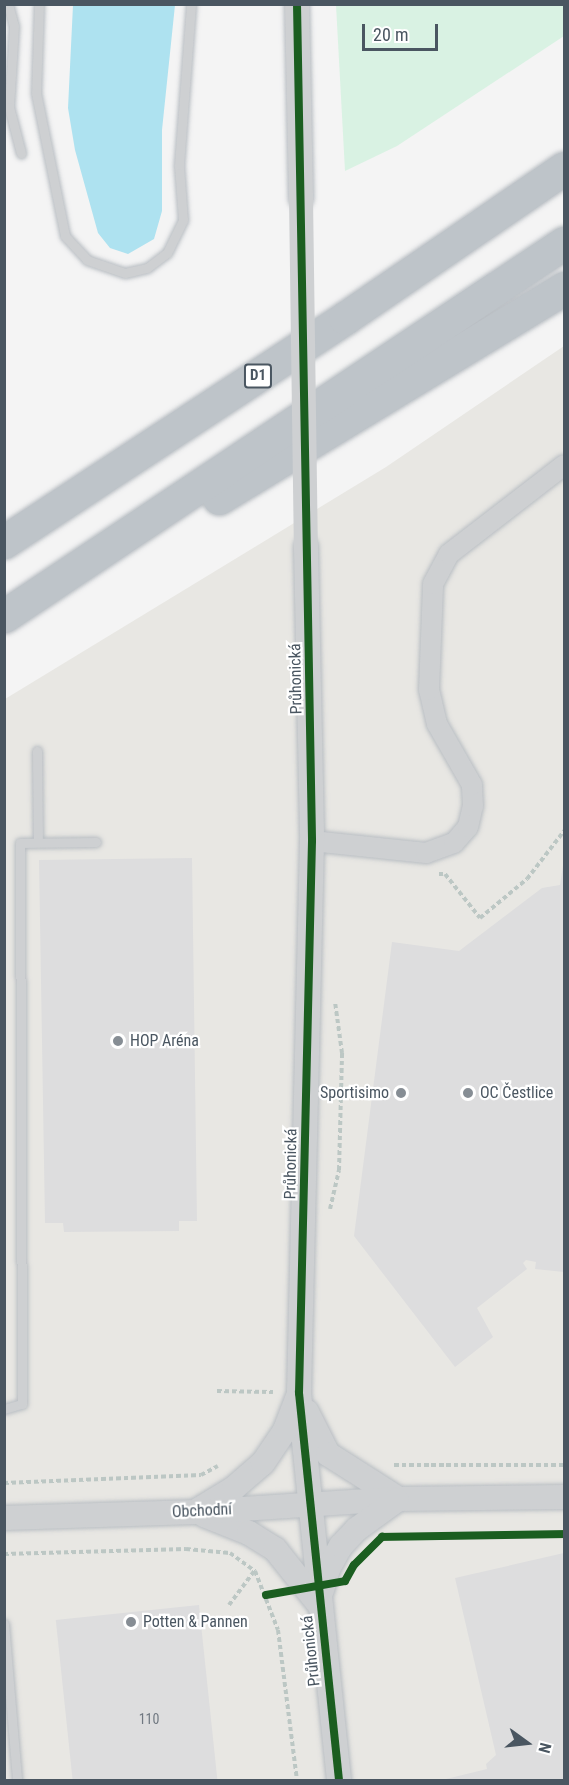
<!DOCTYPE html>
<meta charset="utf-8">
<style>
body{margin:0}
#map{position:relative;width:569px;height:1785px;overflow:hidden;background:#f4f4f4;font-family:"Roboto Condensed",sans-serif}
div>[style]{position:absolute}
.commercial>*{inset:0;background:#e8e7e3}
.green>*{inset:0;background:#d9f2e3}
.water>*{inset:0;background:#aee2f0}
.building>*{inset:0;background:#ddddde;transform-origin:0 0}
.path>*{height:4px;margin-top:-2px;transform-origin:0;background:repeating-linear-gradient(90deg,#bcc7c4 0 4.5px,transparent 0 7.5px)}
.roads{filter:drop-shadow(0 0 2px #b9bec3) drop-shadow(0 0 2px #b9bec3)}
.service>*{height:9px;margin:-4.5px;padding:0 4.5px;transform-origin:4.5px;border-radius:4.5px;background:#ced0d2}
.minor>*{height:20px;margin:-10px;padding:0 10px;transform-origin:10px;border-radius:10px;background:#ced0d2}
.tertiary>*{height:24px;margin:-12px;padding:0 12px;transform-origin:12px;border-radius:12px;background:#ced0d2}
.motorway>*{height:33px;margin:-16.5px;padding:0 16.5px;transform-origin:16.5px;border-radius:16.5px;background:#bec4c9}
.tertiary-bridge>*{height:24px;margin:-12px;padding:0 12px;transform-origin:12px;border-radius:12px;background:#ced0d2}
.cycleway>*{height:8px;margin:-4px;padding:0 4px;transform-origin:4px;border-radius:4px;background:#1b5e20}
.dots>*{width:16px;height:16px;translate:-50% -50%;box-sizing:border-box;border:3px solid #fff;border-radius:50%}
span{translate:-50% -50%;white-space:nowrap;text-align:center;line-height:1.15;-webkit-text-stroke:4.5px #fff;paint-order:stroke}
.number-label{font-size:14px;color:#707881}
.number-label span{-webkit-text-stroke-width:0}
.shield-label span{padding:2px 4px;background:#fff;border:2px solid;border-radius:4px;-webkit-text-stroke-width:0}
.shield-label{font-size:15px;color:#4a5661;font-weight:700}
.street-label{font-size:16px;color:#4a5661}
.poi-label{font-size:16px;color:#4a5661}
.left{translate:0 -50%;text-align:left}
.right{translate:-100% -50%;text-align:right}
.frame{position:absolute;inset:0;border:6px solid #4a5661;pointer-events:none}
.north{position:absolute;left:497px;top:1713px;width:60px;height:60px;-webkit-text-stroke:4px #fff;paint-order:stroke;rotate:105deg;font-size:16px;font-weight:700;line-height:24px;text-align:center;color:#4a5661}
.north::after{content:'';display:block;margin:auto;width:21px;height:27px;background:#4a5661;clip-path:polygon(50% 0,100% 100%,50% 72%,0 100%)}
.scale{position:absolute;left:362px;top:24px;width:76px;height:27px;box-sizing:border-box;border:3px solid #4a5661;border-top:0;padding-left:8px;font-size:18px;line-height:21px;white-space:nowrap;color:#4a5661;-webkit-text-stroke:4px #fff;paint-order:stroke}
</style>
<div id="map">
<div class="commercial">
<i style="clip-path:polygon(564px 346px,564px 1780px,5px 1780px,5px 699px,386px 467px)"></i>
</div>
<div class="green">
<i style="clip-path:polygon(336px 5px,564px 5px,564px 36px,397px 146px,345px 171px)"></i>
</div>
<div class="water">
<i style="clip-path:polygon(73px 5px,175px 5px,162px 130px,162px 211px,154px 239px,128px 254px,110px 248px,98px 233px,75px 150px,68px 108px)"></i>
</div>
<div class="building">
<i style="clip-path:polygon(192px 858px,197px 1221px,179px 1221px,179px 1231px,64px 1232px,63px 1223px,45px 1223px,39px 860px)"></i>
<i style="clip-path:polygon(564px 859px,564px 1272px,535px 1269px,536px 1262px,526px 1260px,523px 1263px,527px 1269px,477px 1308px,493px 1337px,455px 1367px,354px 1236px,392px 942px,459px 951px,542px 888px,560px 885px)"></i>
<i style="clip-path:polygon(564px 1553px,564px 1780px,442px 1780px,487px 1769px,486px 1764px,496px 1755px,455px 1578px)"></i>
<i style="left:199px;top:1605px;width:176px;height:144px;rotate:84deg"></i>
</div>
<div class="path">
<i style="left:439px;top:874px;width:6px"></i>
<i style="left:445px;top:874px;width:56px;rotate:51.5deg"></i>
<i style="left:480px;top:918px;width:61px;rotate:-39.7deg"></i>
<i style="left:527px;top:879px;width:61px;rotate:-52.4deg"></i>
<i style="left:330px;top:1209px;width:40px;rotate:-77deg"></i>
<i style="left:339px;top:1170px;width:117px;rotate:-88.5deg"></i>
<i style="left:342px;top:1053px;width:51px;rotate:-97.8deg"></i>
<i style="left:217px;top:1391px;width:56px;rotate:1deg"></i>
<i style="left:394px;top:1465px;width:170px"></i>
<i style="left:4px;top:1483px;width:197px;rotate:-2.3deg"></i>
<i style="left:201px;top:1475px;width:19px;rotate:-28deg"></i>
<i style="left:4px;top:1554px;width:182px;rotate:-1.6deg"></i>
<i style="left:186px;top:1549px;width:44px;rotate:5.2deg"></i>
<i style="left:230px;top:1553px;width:31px;rotate:36deg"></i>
<i style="left:255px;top:1571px;width:63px;rotate:68.7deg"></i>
<i style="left:278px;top:1630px;width:151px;rotate:82.8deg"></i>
<i style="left:229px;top:1605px;width:44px;rotate:-53.4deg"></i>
</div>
<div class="roads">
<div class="service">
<i style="left:8px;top:4px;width:23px;rotate:75deg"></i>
<i style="left:14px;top:26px;width:81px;rotate:93.5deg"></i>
<i style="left:9px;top:107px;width:48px;rotate:75.4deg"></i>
<i style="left:39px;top:4px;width:89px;rotate:91.9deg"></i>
<i style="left:36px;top:93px;width:146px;rotate:78.5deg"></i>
<i style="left:65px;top:236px;width:33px;rotate:47deg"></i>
<i style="left:87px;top:260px;width:40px;rotate:18.9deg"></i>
<i style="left:125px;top:273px;width:23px;rotate:-13deg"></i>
<i style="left:147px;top:268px;width:25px;rotate:-37deg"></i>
<i style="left:167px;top:253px;width:37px;rotate:-64deg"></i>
<i style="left:183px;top:220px;width:55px;rotate:-94.2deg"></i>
<i style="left:179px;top:165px;width:161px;rotate:-85.7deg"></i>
<i style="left:37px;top:751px;width:91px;rotate:89.4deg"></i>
<i style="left:4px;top:1409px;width:19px;rotate:-16deg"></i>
<i style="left:22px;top:1404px;width:561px;rotate:-90.2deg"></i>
<i style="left:20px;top:843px;width:76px;rotate:-0.8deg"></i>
<i style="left:4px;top:1624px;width:157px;rotate:85.2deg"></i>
</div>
<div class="minor">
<i style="left:312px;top:841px;width:115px;rotate:6deg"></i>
<i style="left:426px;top:853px;width:30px;rotate:-20deg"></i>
<i style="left:454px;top:843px;width:21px;rotate:-49deg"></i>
<i style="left:468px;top:827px;width:22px;rotate:-77deg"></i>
<i style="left:473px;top:806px;width:21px;rotate:-93deg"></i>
<i style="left:472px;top:785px;width:70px;rotate:-119.8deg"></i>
<i style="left:437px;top:724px;width:35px;rotate:-103deg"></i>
<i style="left:429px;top:690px;width:106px;rotate:-87.8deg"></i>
<i style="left:433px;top:584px;width:34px;rotate:-62deg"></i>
<i style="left:449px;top:554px;width:145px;rotate:-37.7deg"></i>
</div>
<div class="tertiary">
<i style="left:297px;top:4px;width:194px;rotate:88.8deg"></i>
<i style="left:306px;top:547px;width:294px;rotate:88.8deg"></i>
<i style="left:312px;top:841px;width:552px;rotate:91.35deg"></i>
<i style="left:299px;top:1393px;width:389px;rotate:84.1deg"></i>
<i style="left:307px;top:1412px;width:47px;rotate:63.4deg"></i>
<i style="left:328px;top:1454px;width:84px;rotate:32.4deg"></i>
<i style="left:198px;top:1510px;width:42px;rotate:-31.4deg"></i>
<i style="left:234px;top:1488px;width:38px;rotate:-41deg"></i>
<i style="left:263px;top:1463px;width:40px;rotate:-56deg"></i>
<i style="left:285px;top:1430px;width:34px;rotate:-69deg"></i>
<i style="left:204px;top:1515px;width:48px;rotate:21.8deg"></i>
<i style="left:249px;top:1533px;width:31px;rotate:32deg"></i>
<i style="left:275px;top:1549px;width:69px;rotate:51.5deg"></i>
<i style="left:4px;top:1518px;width:192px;rotate:-1.8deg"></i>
<i style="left:196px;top:1512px;width:203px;rotate:-3.7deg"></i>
<i style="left:399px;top:1499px;width:165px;rotate:-0.7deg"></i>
<i style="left:322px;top:1590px;width:22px;rotate:-74deg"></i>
<i style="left:328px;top:1569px;width:26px;rotate:-61deg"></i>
<i style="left:341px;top:1546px;width:23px;rotate:-47deg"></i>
<i style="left:357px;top:1529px;width:49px;rotate:-35.9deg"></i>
</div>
<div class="motorway">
<i style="left:219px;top:498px;width:404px;rotate:-31.3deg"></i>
<i style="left:4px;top:542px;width:408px;rotate:-33.3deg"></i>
<i style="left:345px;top:318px;width:265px;rotate:-34.4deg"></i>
<i style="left:4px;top:616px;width:673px;rotate:-33.67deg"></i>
</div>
</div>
<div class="tertiary-bridge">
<i style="left:301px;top:198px;width:349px;rotate:89.2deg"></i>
</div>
<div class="cycleway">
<i style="left:297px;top:4px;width:837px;rotate:88.97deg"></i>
<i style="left:312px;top:841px;width:552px;rotate:91.35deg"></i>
<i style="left:299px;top:1393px;width:389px;rotate:84.1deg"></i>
<i style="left:266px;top:1595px;width:80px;rotate:-10deg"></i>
<i style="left:345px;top:1581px;width:18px;rotate:-61deg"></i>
<i style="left:354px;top:1565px;width:40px;rotate:-45deg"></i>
<i style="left:382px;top:1537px;width:182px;rotate:-0.9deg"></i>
</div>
<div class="dots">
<i style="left:118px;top:1041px;background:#868d94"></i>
<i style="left:401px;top:1093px;background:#868d94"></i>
<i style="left:468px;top:1093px;background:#868d94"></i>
<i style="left:131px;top:1622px;background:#868d94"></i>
</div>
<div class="number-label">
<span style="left:149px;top:1719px">110</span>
</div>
<div class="shield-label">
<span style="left:258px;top:376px">D1</span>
</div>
<div class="street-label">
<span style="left:296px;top:679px;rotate:-91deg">Průhonická</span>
<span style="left:291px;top:1164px;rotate:-89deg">Průhonická</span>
<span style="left:202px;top:1511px;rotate:-3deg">Obchodní</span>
<span style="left:311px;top:1651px;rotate:-96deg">Průhonická</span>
</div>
<div class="poi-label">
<span class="left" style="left:130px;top:1041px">HOP Aréna</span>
<span class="right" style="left:389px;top:1093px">Sportisimo</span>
<span class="left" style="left:480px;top:1093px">OC Čestlice</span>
<span class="left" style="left:143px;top:1622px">Potten &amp; Pannen</span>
</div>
<div class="frame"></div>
<div class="north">N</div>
<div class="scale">20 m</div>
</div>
